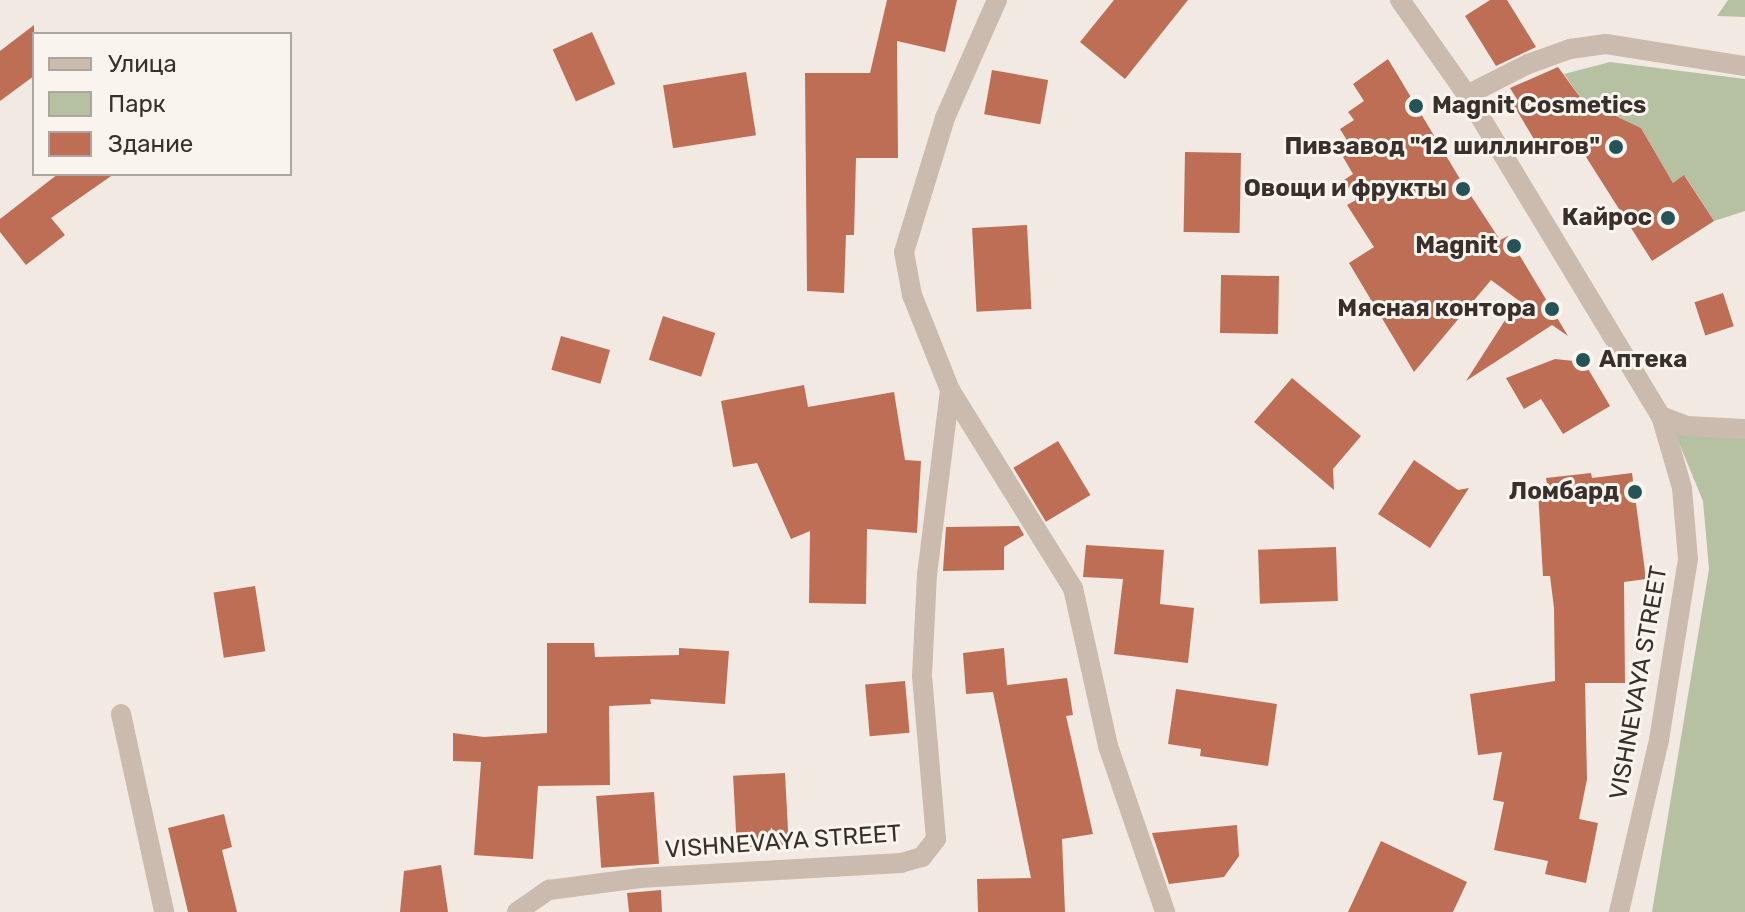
<!DOCTYPE html>
<meta charset="utf-8">
<style>
body{margin:0}
#map{position:relative;width:1745px;height:912px;overflow:hidden;background:#f2eae2;font-family:Rubik,sans-serif}
div>[style]{position:absolute}
.green>*{inset:0;background:#b6c1a2}
.building>*{inset:0;background:#be6e54;transform-origin:0 0}
.minor>*{height:20px;margin:-10px;padding:0 10px;transform-origin:10px;border-radius:10px;background:#cabbae}
.dots>*{width:22px;height:22px;translate:-50% -50%;box-sizing:border-box;border:4px solid #faf4ee;border-radius:50%}
span{translate:-50% -50%;white-space:nowrap;text-align:center;line-height:1.15;-webkit-text-stroke:6px #faf4ee;paint-order:stroke}
.poi-label{font-size:24px;color:#39302c;font-weight:700}
.left{translate:0 -50%;text-align:left}
.right{translate:-100% -50%;text-align:right}
.street-label{font-size:24px;color:#39302c}
.legend{position:absolute;left:32px;top:32px;width:260px;height:144px;box-sizing:border-box;background:#faf4ee;border:2px solid #ada6a0;margin:0;padding:10px 14px;list-style:none;font-size:24px;color:#39302c}
.legend li{display:flex;align-items:center;gap:16px;height:40px}
.legend b{width:40px;border:2px solid #ada6a0}
</style>
<div id="map">
<div class="green">
<i style="clip-path:polygon(1728px 0,1745px 0,1745px 17px,1717px 16px)"></i>
<i style="clip-path:polygon(1610px 62px,1745px 79px,1745px 211px,1714px 221px,1685px 176px,1673px 183px,1641px 128px,1582px 100px,1564px 74px)"></i>
<i style="clip-path:polygon(1674px 431px,1745px 437px,1745px 912px,1652px 912px,1709px 569px,1703px 501px)"></i>
</div>
<div class="building">
<i style="clip-path:polygon(887px 0,957px 0,945px 52px,897px 41px,898px 158px,856px 158px,854px 235px,846px 235px,844px 293px,807px 291px,805px 73px,870px 73px)"></i>
<i style="clip-path:polygon(1114px 0,1188px 0,1125px 79px,1080px 42px)"></i>
<i style="clip-path:polygon(1490px 0,1507px 0,1536px 47px,1496px 66px,1465px 16px)"></i>
<i style="clip-path:polygon(34px 25px,34px 76px,0 101px,0 51px)"></i>
<i style="left:592px;top:32px;width:57px;height:43px;rotate:66deg"></i>
<i style="clip-path:polygon(1388px 59px,1460px 179px,1500px 240px,1508px 236px,1568px 336px,1552px 325px,1466px 381px,1518px 300px,1491px 280px,1414px 372px,1349px 263px,1374px 247px,1347px 205px,1356px 200px,1344px 180px,1353px 174px,1343px 157px,1353px 150px,1340px 129px,1354px 120px,1348px 112px,1364px 101px,1353px 84px)"></i>
<i style="clip-path:polygon(1558px 67px,1582px 100px,1641px 128px,1673px 183px,1684px 175px,1714px 221px,1652px 261px,1574px 138px,1544px 156px,1513px 104px,1518px 101px,1510px 88px)"></i>
<i style="left:992px;top:70px;width:57px;height:45px;rotate:10deg"></i>
<i style="left:746px;top:72px;width:64px;height:84px;rotate:81deg"></i>
<i style="left:1185px;top:152px;width:56px;height:80px;rotate:1deg"></i>
<i style="clip-path:polygon(58px 174px,114px 174px,51px 218px,65px 235px,26px 265px,0 232px,0 219px)"></i>
<i style="left:1027px;top:225px;width:84px;height:55px;rotate:87deg"></i>
<i style="left:1221px;top:275px;width:58px;height:58px;rotate:1deg"></i>
<i style="left:1723px;top:293px;width:35px;height:30px;rotate:72deg"></i>
<i style="left:663px;top:316px;width:55px;height:46px;rotate:18deg"></i>
<i style="left:561px;top:336px;width:51px;height:35px;rotate:16deg"></i>
<i style="clip-path:polygon(1555px 359px,1584px 362px,1610px 406px,1563px 434px,1541px 399px,1524px 409px,1506px 378px)"></i>
<i style="clip-path:polygon(1292px 378px,1361px 436px,1333px 469px,1334px 490px,1254px 422px)"></i>
<i style="clip-path:polygon(804px 385px,808px 407px,894px 392px,905px 460px,921px 461px,917px 533px,867px 529px,866px 604px,809px 603px,810px 531px,791px 539px,757px 463px,733px 467px,721px 401px)"></i>
<i style="left:1058px;top:441px;width:63px;height:52px;rotate:59deg"></i>
<i style="clip-path:polygon(1414px 460px,1458px 490px,1469px 488px,1430px 548px,1378px 514px)"></i>
<i style="clip-path:polygon(1591px 473px,1592px 478px,1632px 473px,1646px 579px,1624px 582px,1625px 683px,1585px 683px,1587px 779px,1579px 819px,1598px 823px,1586px 883px,1545px 874px,1548px 861px,1494px 850px,1504px 802px,1493px 800px,1502px 752px,1478px 755px,1470px 694px,1555px 681px,1554px 608px,1550px 576px,1543px 576px,1538px 491px,1548px 490px,1546px 478px)"></i>
<i style="clip-path:polygon(1019px 526px,1024px 535px,1004px 547px,1004px 570px,943px 571px,946px 527px)"></i>
<i style="clip-path:polygon(1086px 545px,1164px 550px,1160px 604px,1194px 608px,1188px 663px,1114px 654px,1123px 579px,1083px 577px)"></i>
<i style="left:1336px;top:547px;width:54px;height:78px;rotate:88deg"></i>
<i style="left:255px;top:586px;width:66px;height:42px;rotate:81deg"></i>
<i style="clip-path:polygon(547px 643px,594px 643px,595px 657px,679px 655px,679px 648px,729px 651px,725px 704px,650px 699px,651px 704px,609px 706px,610px 785px,538px 786px,533px 859px,474px 855px,481px 762px,453px 761px,453px 733px,484px 737px,547px 733px)"></i>
<i style="clip-path:polygon(1004px 648px,1007px 685px,1067px 678px,1073px 715px,1066px 716px,1093px 834px,1062px 839px,1065px 912px,978px 912px,977px 879px,1031px 878px,993px 692px,966px 694px,963px 653px)"></i>
<i style="left:905px;top:681px;width:52px;height:40px;rotate:85deg"></i>
<i style="clip-path:polygon(1176px 689px,1277px 704px,1268px 766px,1200px 756px,1201px 749px,1168px 744px)"></i>
<i style="left:785px;top:773px;width:72px;height:52px;rotate:87deg"></i>
<i style="left:654px;top:792px;width:72px;height:58px;rotate:86deg"></i>
<i style="clip-path:polygon(224px 814px,232px 847px,222px 850px,237px 912px,188px 912px,168px 828px)"></i>
<i style="clip-path:polygon(1237px 825px,1239px 856px,1224px 877px,1169px 884px,1152px 833px)"></i>
<i style="clip-path:polygon(1381px 841px,1467px 882px,1453px 912px,1348px 912px)"></i>
<i style="clip-path:polygon(441px 865px,448px 912px,400px 912px,404px 871px)"></i>
<i style="clip-path:polygon(661px 890px,662px 912px,629px 912px,627px 893px)"></i>
</div>
<div class="minor">
<i style="left:997px;top:0;width:129px;rotate:113.8deg"></i>
<i style="left:945px;top:118px;width:140px;rotate:107deg"></i>
<i style="left:904px;top:252px;width:44px;rotate:79.5deg"></i>
<i style="left:912px;top:295px;width:102px;rotate:68.2deg"></i>
<i style="left:950px;top:390px;width:233px;rotate:58.2deg"></i>
<i style="left:1073px;top:588px;width:162px;rotate:77.5deg"></i>
<i style="left:1108px;top:746px;width:176px;rotate:71deg"></i>
<i style="left:1400px;top:0;width:116px;rotate:54.8deg"></i>
<i style="left:1467px;top:95px;width:375px;rotate:58.9deg"></i>
<i style="left:1661px;top:416px;width:75px;rotate:73.7deg"></i>
<i style="left:1682px;top:488px;width:71px;rotate:85.2deg"></i>
<i style="left:1688px;top:559px;width:183px;rotate:99.1deg"></i>
<i style="left:1659px;top:740px;width:177px;rotate:103.1deg"></i>
<i style="left:1467px;top:95px;width:68px;rotate:-26.9deg"></i>
<i style="left:1528px;top:64px;width:45px;rotate:-19.7deg"></i>
<i style="left:1570px;top:49px;width:36px;rotate:-8deg"></i>
<i style="left:1606px;top:44px;width:141px;rotate:9deg"></i>
<i style="left:1661px;top:416px;width:28px;rotate:21deg"></i>
<i style="left:1687px;top:426px;width:58px;rotate:3deg"></i>
<i style="left:121px;top:714px;width:203px;rotate:77.7deg"></i>
<i style="left:517px;top:912px;width:39px;rotate:-35deg"></i>
<i style="left:549px;top:890px;width:92px;rotate:-7.5deg"></i>
<i style="left:640px;top:878px;width:261px;rotate:-3.3deg"></i>
<i style="left:901px;top:863px;width:22px;rotate:-16deg"></i>
<i style="left:922px;top:857px;width:23px;rotate:-52deg"></i>
<i style="left:936px;top:839px;width:164px;rotate:-94.9deg"></i>
<i style="left:922px;top:676px;width:101px;rotate:-87.2deg"></i>
<i style="left:927px;top:575px;width:186px;rotate:-82.9deg"></i>
</div>
<div class="dots">
<i style="left:1416px;top:106px;background:#245458"></i>
<i style="left:1616px;top:147px;background:#245458"></i>
<i style="left:1463px;top:189px;background:#245458"></i>
<i style="left:1668px;top:218px;background:#245458"></i>
<i style="left:1514px;top:246px;background:#245458"></i>
<i style="left:1552px;top:309px;background:#245458"></i>
<i style="left:1583px;top:360px;background:#245458"></i>
<i style="left:1635px;top:492px;background:#245458"></i>
</div>
<div class="poi-label">
<span class="left" style="left:1432px;top:106px">Magnit Cosmetics</span>
<span class="right" style="left:1600px;top:147px">Пивзавод "12 шиллингов"</span>
<span class="right" style="left:1447px;top:189px">Овощи и фрукты</span>
<span class="right" style="left:1652px;top:218px">Кайрос</span>
<span class="right" style="left:1498px;top:246px">Magnit</span>
<span class="right" style="left:1536px;top:309px">Мясная контора</span>
<span class="left" style="left:1599px;top:360px">Аптека</span>
<span class="right" style="left:1619px;top:492px">Ломбард</span>
</div>
<div class="street-label">
<span style="left:1639px;top:683px;rotate:-80deg">VISHNEVAYA STREET</span>
<span style="left:783px;top:842px;rotate:-4deg">VISHNEVAYA STREET</span>
</div>
<ul class="legend">
<li><b style="height:10px;background:#cabbae"></b>Улица</li>
<li><b style="height:22px;background:#b6c1a2"></b>Парк</li>
<li><b style="height:22px;background:#be6e54"></b>Здание</li>
</ul>
</div>
